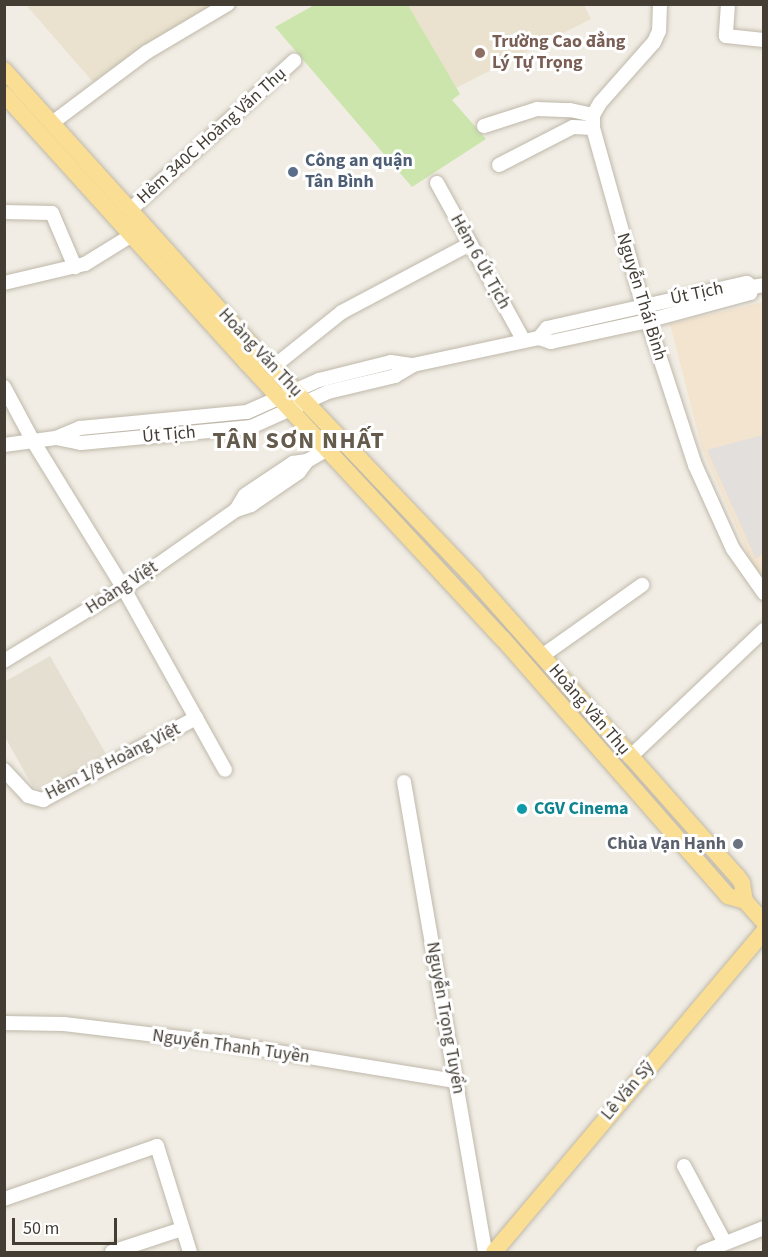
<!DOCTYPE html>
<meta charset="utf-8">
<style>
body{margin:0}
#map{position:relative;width:768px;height:1257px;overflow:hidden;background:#f1ede4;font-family:"Source Sans 3",sans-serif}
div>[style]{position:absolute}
.residential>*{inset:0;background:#e5dfd2}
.commercial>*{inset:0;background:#f3e4cf}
.education>*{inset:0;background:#eae2ce}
.green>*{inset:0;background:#cbe5ad}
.parking>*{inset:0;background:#e2dfdc}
.roads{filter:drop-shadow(0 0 2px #bfb8aa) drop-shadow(0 0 2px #bfb8aa)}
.minor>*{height:14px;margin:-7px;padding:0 7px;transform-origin:7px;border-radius:7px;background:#fff}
.major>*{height:16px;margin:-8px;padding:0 8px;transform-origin:8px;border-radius:8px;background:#fade93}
.dots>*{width:16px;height:16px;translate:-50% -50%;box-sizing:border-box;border:3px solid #fff;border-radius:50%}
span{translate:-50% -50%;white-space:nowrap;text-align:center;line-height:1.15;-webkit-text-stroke:6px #fff;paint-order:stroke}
.education-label{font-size:18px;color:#785e54;font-weight:700}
.left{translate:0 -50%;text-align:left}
.street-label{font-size:18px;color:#433d34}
.service-label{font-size:18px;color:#4e5e75;font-weight:700}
.culture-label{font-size:18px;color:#0d838f;font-weight:700}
.worship-label{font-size:18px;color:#5b616d;font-weight:700}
.right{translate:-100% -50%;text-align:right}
.district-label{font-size:24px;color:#655b4c;font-weight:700;letter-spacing:1.5px}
.frame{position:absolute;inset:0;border:6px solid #433d34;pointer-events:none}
.scale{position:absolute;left:12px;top:1218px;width:105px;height:27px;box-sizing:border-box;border:3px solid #433d34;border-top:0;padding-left:8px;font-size:18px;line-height:21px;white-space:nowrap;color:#433d34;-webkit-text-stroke:4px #fff;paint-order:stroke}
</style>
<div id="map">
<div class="residential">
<i style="clip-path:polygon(50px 656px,106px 754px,45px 790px,33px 787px,5px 737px,4px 682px)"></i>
</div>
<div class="commercial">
<i style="clip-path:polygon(763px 302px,763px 579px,752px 563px,702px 449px,670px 324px)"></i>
</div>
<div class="education">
<i style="clip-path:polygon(26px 5px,216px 5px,146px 44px,93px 82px)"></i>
<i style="clip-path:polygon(408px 5px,584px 5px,591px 19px,456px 88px)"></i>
</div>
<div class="green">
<i style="clip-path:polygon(316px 4px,408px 5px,460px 94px,452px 100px,486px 139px,412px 187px,275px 27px)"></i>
</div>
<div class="parking">
<i style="clip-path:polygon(763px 435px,763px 553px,756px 559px,707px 450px)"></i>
</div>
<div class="roads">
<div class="minor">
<i style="left:660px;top:4px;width:27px;rotate:92deg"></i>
<i style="left:659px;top:31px;width:12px;rotate:114deg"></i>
<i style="left:654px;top:42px;width:81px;rotate:131.5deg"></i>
<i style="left:600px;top:103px;width:14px;rotate:120deg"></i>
<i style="left:593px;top:115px;width:13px;rotate:90deg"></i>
<i style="left:593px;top:128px;width:185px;rotate:74.3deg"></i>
<i style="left:643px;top:306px;width:167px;rotate:71.9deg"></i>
<i style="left:695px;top:465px;width:92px;rotate:65.7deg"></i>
<i style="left:733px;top:549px;width:54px;rotate:54.8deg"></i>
<i style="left:728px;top:4px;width:32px;rotate:94deg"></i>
<i style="left:726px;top:36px;width:38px;rotate:6deg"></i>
<i style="left:52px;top:123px;width:119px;rotate:-36.8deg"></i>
<i style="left:147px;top:52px;width:94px;rotate:-30.7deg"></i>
<i style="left:484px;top:126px;width:56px;rotate:-17.8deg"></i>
<i style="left:537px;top:109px;width:33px;rotate:2deg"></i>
<i style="left:570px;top:110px;width:24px;rotate:12deg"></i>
<i style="left:499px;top:165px;width:83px;rotate:-27.2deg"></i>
<i style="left:573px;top:127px;width:20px;rotate:3deg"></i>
<i style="left:437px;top:183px;width:180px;rotate:61.2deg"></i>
<i style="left:130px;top:210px;width:222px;rotate:-42.3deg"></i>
<i style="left:4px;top:212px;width:48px;rotate:1.2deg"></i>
<i style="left:52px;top:213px;width:59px;rotate:66.9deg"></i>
<i style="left:4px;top:283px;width:83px;rotate:-13.2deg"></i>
<i style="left:85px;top:264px;width:55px;rotate:-31.7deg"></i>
<i style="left:539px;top:338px;width:13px;rotate:-51deg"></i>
<i style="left:547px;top:328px;width:205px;rotate:-12.7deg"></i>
<i style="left:747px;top:283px;width:6px;rotate:39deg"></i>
<i style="left:752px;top:287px;width:12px;rotate:-9deg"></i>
<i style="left:273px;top:367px;width:88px;rotate:-38.6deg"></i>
<i style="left:342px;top:312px;width:145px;rotate:-28deg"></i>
<i style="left:4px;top:387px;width:61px;rotate:61.8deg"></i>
<i style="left:33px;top:441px;width:174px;rotate:58.4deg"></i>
<i style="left:124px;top:589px;width:207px;rotate:60.8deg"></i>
<i style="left:56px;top:438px;width:25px;rotate:11deg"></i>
<i style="left:81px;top:443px;width:171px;rotate:-5.4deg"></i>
<i style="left:251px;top:427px;width:85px;rotate:-24.4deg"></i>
<i style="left:328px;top:392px;width:69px;rotate:-13.4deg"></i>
<i style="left:395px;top:376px;width:21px;rotate:-31deg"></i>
<i style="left:4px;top:445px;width:52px;rotate:-7.7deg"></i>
<i style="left:56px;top:438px;width:26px;rotate:-23deg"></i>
<i style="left:80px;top:428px;width:168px;rotate:-5.5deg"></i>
<i style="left:247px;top:412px;width:79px;rotate:-24deg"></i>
<i style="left:319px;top:380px;width:74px;rotate:-14deg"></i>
<i style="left:391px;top:362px;width:22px;rotate:8deg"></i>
<i style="left:413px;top:365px;width:129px;rotate:-12.1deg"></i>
<i style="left:539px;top:338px;width:13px;rotate:18deg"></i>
<i style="left:551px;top:342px;width:98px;rotate:-12.3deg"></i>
<i style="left:647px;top:321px;width:107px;rotate:-15.2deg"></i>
<i style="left:750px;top:293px;width:6px;rotate:-72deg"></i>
<i style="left:236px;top:510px;width:17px;rotate:-59deg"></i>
<i style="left:245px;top:495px;width:58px;rotate:-33.7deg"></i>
<i style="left:293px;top:463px;width:14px;rotate:-8deg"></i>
<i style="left:307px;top:461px;width:24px;rotate:-30deg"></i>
<i style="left:542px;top:656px;width:123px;rotate:-35.4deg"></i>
<i style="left:4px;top:661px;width:150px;rotate:-31.4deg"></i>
<i style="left:132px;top:583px;width:127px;rotate:-35.1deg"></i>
<i style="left:236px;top:510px;width:16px;rotate:-18deg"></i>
<i style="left:251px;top:505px;width:58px;rotate:-34.5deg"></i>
<i style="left:299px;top:472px;width:14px;rotate:-54deg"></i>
<i style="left:630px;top:757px;width:185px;rotate:-43.5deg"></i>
<i style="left:4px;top:770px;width:35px;rotate:47deg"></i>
<i style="left:28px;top:796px;width:16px;rotate:15deg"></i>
<i style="left:43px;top:800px;width:174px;rotate:-28.2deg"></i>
<i style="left:404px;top:782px;width:477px;rotate:80.2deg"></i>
<i style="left:4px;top:1023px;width:60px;rotate:1deg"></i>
<i style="left:64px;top:1024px;width:160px;rotate:6.8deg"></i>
<i style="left:223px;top:1043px;width:236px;rotate:9.3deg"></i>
<i style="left:684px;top:1166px;width:87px;rotate:62deg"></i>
<i style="left:4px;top:1199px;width:162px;rotate:-19.1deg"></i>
<i style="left:157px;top:1146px;width:111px;rotate:72.7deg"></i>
<i style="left:112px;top:1252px;width:74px;rotate:-18.2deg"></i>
<i style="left:703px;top:1252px;width:66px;rotate:-21.5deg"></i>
</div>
<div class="major">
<i style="left:4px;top:70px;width:381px;rotate:48deg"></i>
<i style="left:259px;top:353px;width:312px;rotate:46.4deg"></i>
<i style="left:474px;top:579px;width:397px;rotate:48.5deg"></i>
<i style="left:737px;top:876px;width:9px;rotate:54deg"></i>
<i style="left:742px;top:883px;width:18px;rotate:81deg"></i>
<i style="left:4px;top:94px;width:363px;rotate:47.9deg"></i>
<i style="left:247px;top:363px;width:376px;rotate:47.2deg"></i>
<i style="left:503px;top:639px;width:342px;rotate:48.8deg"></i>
<i style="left:728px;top:896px;width:18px;rotate:16deg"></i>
<i style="left:745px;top:901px;width:28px;rotate:48deg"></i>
<i style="left:494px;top:1252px;width:419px;rotate:-49.9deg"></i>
</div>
</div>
<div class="dots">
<i style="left:480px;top:53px;background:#8d6e63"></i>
<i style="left:293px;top:172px;background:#5c6f8a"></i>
<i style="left:522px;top:809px;background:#0f9aa8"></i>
<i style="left:738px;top:844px;background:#6b7280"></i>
</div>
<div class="education-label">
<span class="left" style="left:492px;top:53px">Trường Cao đẳng<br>Lý Tự Trọng</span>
</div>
<div class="street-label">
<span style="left:212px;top:136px;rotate:-42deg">Hẻm 340C Hoàng Văn Thụ</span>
<span style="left:480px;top:262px;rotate:61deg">Hẻm 6 Út Tịch</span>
<span style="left:697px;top:294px;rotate:-12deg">Út Tịch</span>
<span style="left:641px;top:297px;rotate:73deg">Nguyễn Thái Bình</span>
<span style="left:260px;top:353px;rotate:47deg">Hoàng Văn Thụ</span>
<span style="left:169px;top:435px;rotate:-5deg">Út Tịch</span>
<span style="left:122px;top:588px;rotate:-33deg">Hoàng Việt</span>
<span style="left:589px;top:710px;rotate:49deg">Hoàng Văn Thụ</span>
<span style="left:113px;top:762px;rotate:-27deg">Hẻm 1/8 Hoàng Việt</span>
<span style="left:445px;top:1018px;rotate:80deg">Nguyễn Trọng Tuyển</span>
<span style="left:231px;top:1047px;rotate:8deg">Nguyễn Thanh Tuyền</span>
<span style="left:628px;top:1091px;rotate:-50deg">Lê Văn Sỹ</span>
</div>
<div class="service-label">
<span class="left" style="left:305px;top:172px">Công an quận<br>Tân Bình</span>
</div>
<div class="culture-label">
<span class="left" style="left:534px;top:809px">CGV Cinema</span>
</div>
<div class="worship-label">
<span class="right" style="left:726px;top:844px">Chùa Vạn Hạnh</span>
</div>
<div class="district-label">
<span style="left:299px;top:441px">TÂN SƠN NHẤT</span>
</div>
<div class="frame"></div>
<div class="scale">50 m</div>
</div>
